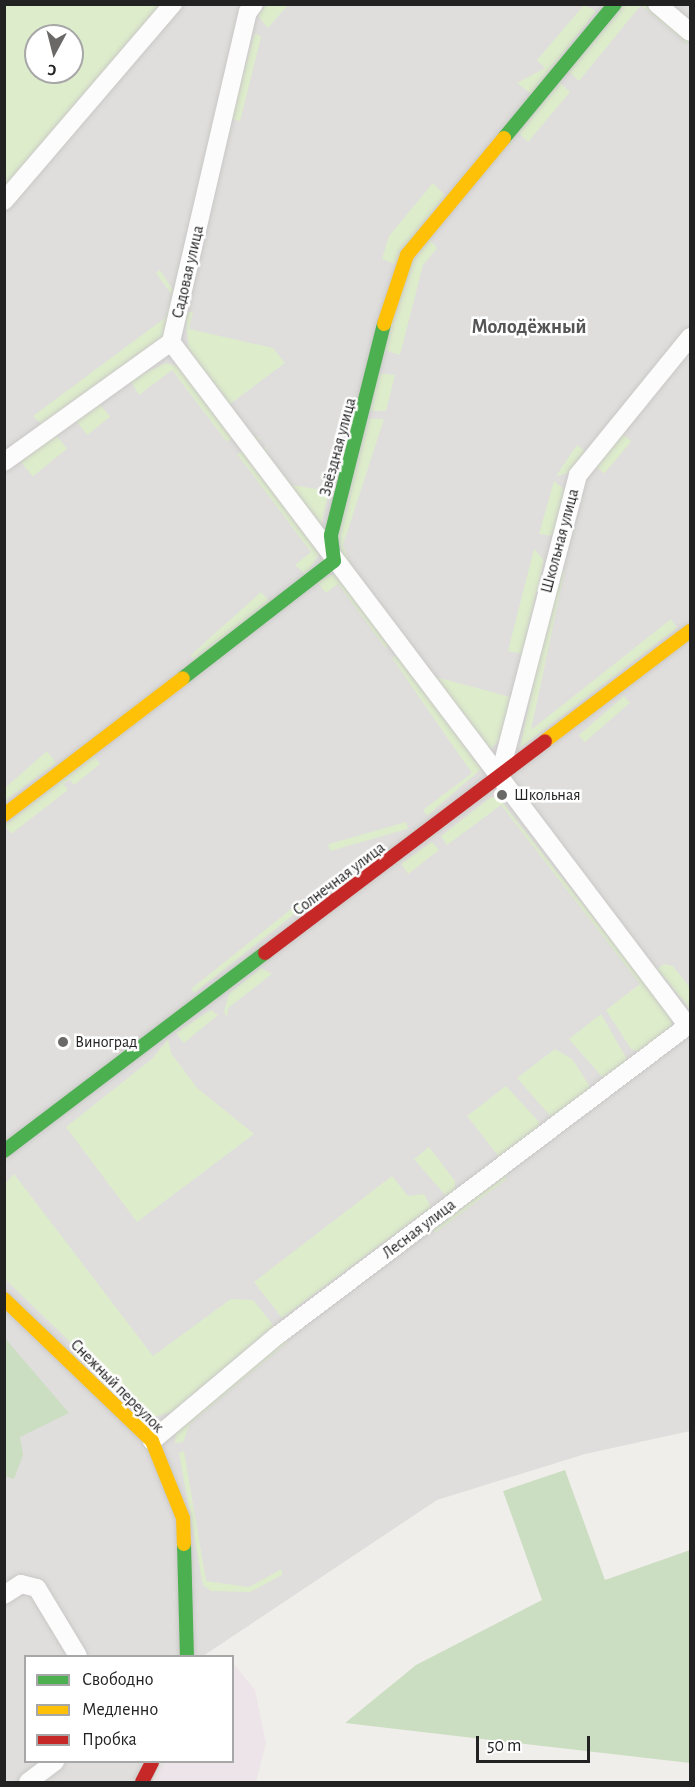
<!DOCTYPE html>
<meta charset="utf-8">
<style>
body{margin:0}
#map{position:relative;width:695px;height:1787px;overflow:hidden;background:#f0eeeb;font-family:"Alegreya Sans",sans-serif}
div>[style]{position:absolute}
.residential>*{inset:0;background:#dfdedc}
.industrial>*{inset:0;background:#ede4e9}
.grass>*{inset:0;background:#ddeccb;transform-origin:0 0}
.forest>*{inset:0;background:#cbdec1}
.roads{filter:drop-shadow(0 0 2px #c9c8c7) drop-shadow(0 0 2px #c9c8c7)}
.street>*{height:18px;margin:-9px;padding:0 9px;transform-origin:9px;border-radius:9px;background:#fdfcfc}
.fast>*{height:14px;margin:-7px;padding:0 7px;transform-origin:7px;border-radius:7px;background:#4caf50}
.slow>*{height:14px;margin:-7px;padding:0 7px;transform-origin:7px;border-radius:7px;background:#ffc107}
.jam>*{height:14px;margin:-7px;padding:0 7px;transform-origin:7px;border-radius:7px;background:#c62828}
.dots>*{width:16px;height:16px;translate:-50% -50%;box-sizing:border-box;border:3px solid #fff;border-radius:50%}
span{translate:-50% -50%;white-space:nowrap;text-align:center;line-height:1.15;-webkit-text-stroke:5px #fff;paint-order:stroke}
.street-label{font-size:16px;color:#222}
.poi-label{font-size:16px;color:#222}
.left{translate:0 -50%;text-align:left}
.quarter-label{font-size:20px;color:#555;font-weight:700}
.frame{position:absolute;inset:0;border:6px solid #222;pointer-events:none}
.legend{position:absolute;left:24px;top:1655px;width:210px;height:108px;box-sizing:border-box;background:#fff;border:2px solid #a7a7a7;margin:0;padding:8px 10px;list-style:none;font-size:18px;color:#222}
.legend li{display:flex;align-items:center;gap:12px;height:30px}
.legend b{width:30px;border:2px solid #a7a7a7}
.north{position:absolute;left:24px;top:24px;width:60px;height:60px;box-sizing:border-box;background:#fff;border:2px solid #a7a7a7;border-radius:50%;rotate:187deg;font-size:16px;font-weight:700;line-height:24px;text-align:center;color:#222}
.north::after{content:'';display:block;margin:auto;width:21px;height:27px;background:#6a6968;clip-path:polygon(50% 0,100% 100%,50% 72%,0 100%)}
.scale{position:absolute;left:476px;top:1736px;width:114px;height:27px;box-sizing:border-box;border:3px solid #222;border-top:0;padding-left:8px;font-size:18px;line-height:21px;white-space:nowrap;color:#222;-webkit-text-stroke:4px #fff;paint-order:stroke}
</style>
<div id="map">
<div class="residential">
<i style="clip-path:polygon(143px 5px,690px 5px,690px 1431px,585px 1454px,437px 1500px,203px 1656px,26px 1656px,26px 1762px,160px 1762px,152px 1782px,5px 1782px,5px 161px)"></i>
</div>
<div class="industrial">
<i style="clip-path:polygon(233px 1663px,255px 1690px,266px 1743px,256px 1782px,154px 1782px,163px 1762px,232px 1762px)"></i>
</div>
<div class="grass">
<i style="clip-path:polygon(evenodd,5px 5px,182px 5px,5px 210px,5px 5px,36px 36px,72px 36px,72px 72px,36px 72px,36px 36px)"></i>
<i style="clip-path:polygon(266px 5px,288px 5px,268px 28px,258px 16px)"></i>
<i style="clip-path:polygon(584px 5px,596px 11px,531px 94px,517px 83px,545px 68px,537px 60px)"></i>
<i style="clip-path:polygon(623px 5px,651px 5px,690px 40px,687px 44px,641px 5px,579px 81px,566px 69px)"></i>
<i style="clip-path:polygon(255px 33px,261px 37px,240px 121px,230px 119px)"></i>
<i style="clip-path:polygon(559px 82px,570px 92px,528px 142px,519px 133px)"></i>
<i style="clip-path:polygon(433px 183px,445px 195px,395px 264px,382px 259px,389px 236px)"></i>
<i style="clip-path:polygon(427px 237px,437px 248px,423px 265px,400px 355px,383px 350px,401px 280px)"></i>
<i style="clip-path:polygon(160px 270px,176px 295px,168px 333px,41px 424px,33px 416px,165px 318px,172px 295px,156px 273px)"></i>
<i style="clip-path:polygon(185px 312px,193px 312px,189px 329px,273px 348px,285px 363px,230px 404px,255px 438px,262px 437px,254px 443px,189px 351px)"></i>
<i style="clip-path:polygon(166px 363px,180px 367px,234px 436px,227px 442px,172px 370px,139px 395px,130px 380px)"></i>
<i style="clip-path:polygon(379px 373px,395px 375px,386px 411px,370px 411px)"></i>
<i style="left:98px;top:402px;width:19px;height:29px;rotate:51deg"></i>
<i style="clip-path:polygon(368px 419px,384px 419px,343px 545px,354px 573px,436px 677px,514px 698px,505px 734px,487px 753px,345px 564px,336px 534px)"></i>
<i style="left:619px;top:431px;width:16px;height:42px;rotate:40deg"></i>
<i style="left:55px;top:434px;width:19px;height:44px;rotate:51deg"></i>
<i style="clip-path:polygon(577px 445px,585px 451px,573px 472px,556px 476px)"></i>
<i style="clip-path:polygon(268px 446px,266px 452px,292px 485px,329px 491px,320px 529px,261px 451px)"></i>
<i style="clip-path:polygon(245px 450px,320px 552px,306px 575px,295px 565px,311px 552px,237px 454px)"></i>
<i style="clip-path:polygon(554px 481px,565px 490px,554px 536px,539px 534px)"></i>
<i style="clip-path:polygon(534px 549px,544px 560px,522px 654px,508px 651px)"></i>
<i style="clip-path:polygon(565px 570px,531px 730px,671px 619px,677px 628px,520px 748px,557px 572px)"></i>
<i style="clip-path:polygon(336px 573px,389px 643px,386px 649px,338px 584px,326px 593px,317px 582px)"></i>
<i style="left:261px;top:592px;width:15px;height:95px;rotate:48deg"></i>
<i style="clip-path:polygon(398px 655px,481px 769px,427px 816px,423px 810px,472px 773px,392px 658px)"></i>
<i style="left:624px;top:696px;width:9px;height:60px;rotate:49deg"></i>
<i style="clip-path:polygon(47px 751px,56px 763px,5px 801px,5px 788px)"></i>
<i style="clip-path:polygon(93px 754px,100px 764px,74px 785px,70px 780px,63px 784px,68px 790px,11px 834px,5px 825px)"></i>
<i style="clip-path:polygon(498px 797px,673px 1018px,672px 1029px,640px 1052px,631px 1049px,606px 1010px,640px 984px,501px 805px,447px 845px,441px 836px,490px 798px)"></i>
<i style="left:406px;top:822px;width:7px;height:81px;rotate:74deg"></i>
<i style="clip-path:polygon(432px 842px,439px 850px,408px 874px,401px 864px)"></i>
<i style="clip-path:polygon(300px 902px,302px 908px,194px 993px,191px 989px)"></i>
<i style="clip-path:polygon(664px 964px,673px 966px,690px 988px,690px 1009px,657px 969px)"></i>
<i style="clip-path:polygon(261px 968px,272px 974px,228px 1008px,227px 1018px,224px 1011px,229px 994px)"></i>
<i style="clip-path:polygon(211px 1010px,218px 1015px,184px 1043px,176px 1033px)"></i>
<i style="clip-path:polygon(601px 1014px,628px 1061px,603px 1078px,569px 1039px)"></i>
<i style="clip-path:polygon(168px 1039px,171px 1053px,197px 1088px,254px 1134px,137px 1222px,66px 1127px,152px 1059px)"></i>
<i style="clip-path:polygon(555px 1049px,572px 1059px,591px 1088px,552px 1118px,517px 1078px)"></i>
<i style="clip-path:polygon(506px 1086px,539px 1122px,538px 1129px,500px 1158px,467px 1116px)"></i>
<i style="clip-path:polygon(429px 1147px,455px 1181px,455px 1190px,446px 1196px,414px 1159px)"></i>
<i style="clip-path:polygon(502px 1172px,507px 1179px,435px 1233px,431px 1227px)"></i>
<i style="clip-path:polygon(14px 1174px,153px 1356px,231px 1299px,253px 1300px,274px 1326px,176px 1411px,149px 1418px,5px 1279px,5px 1184px)"></i>
<i style="clip-path:polygon(392px 1176px,408px 1196px,424px 1194px,431px 1207px,282px 1318px,254px 1282px)"></i>
<i style="clip-path:polygon(282px 1339px,288px 1342px,190px 1424px,183px 1442px,175px 1443px,176px 1431px)"></i>
<i style="clip-path:polygon(184px 1451px,206px 1581px,249px 1587px,282px 1569px,282px 1575px,250px 1592px,211px 1591px,203px 1585px,179px 1453px)"></i>
</div>
<div class="forest">
<i style="clip-path:polygon(4px 1337px,69px 1413px,20px 1437px,23px 1455px,14px 1479px,5px 1476px)"></i>
<i style="clip-path:polygon(565px 1470px,605px 1580px,690px 1550px,690px 1763px,345px 1723px,416px 1665px,542px 1600px,503px 1491px)"></i>
</div>
<div class="roads">
<div class="street">
<i style="left:657px;top:4px;width:43px;rotate:40.3deg"></i>
<i style="left:4px;top:201px;width:260px;rotate:-49.4deg"></i>
<i style="left:171px;top:342px;width:857px;rotate:52.92deg"></i>
<i style="left:4px;top:462px;width:206px;rotate:-35.7deg"></i>
<i style="left:171px;top:342px;width:339px;rotate:-76.9deg"></i>
<i style="left:248px;top:12px;width:10px;rotate:-53deg"></i>
<i style="left:499px;top:778px;width:313px;rotate:-75.4deg"></i>
<i style="left:578px;top:475px;width:178px;rotate:-50.9deg"></i>
<i style="left:152px;top:1441px;width:165px;rotate:-40.1deg"></i>
<i style="left:278px;top:1335px;width:516px;rotate:-37.05deg"></i>
<i style="left:4px;top:1595px;width:20px;rotate:-33deg"></i>
<i style="left:21px;top:1584px;width:16px;rotate:14deg"></i>
<i style="left:37px;top:1588px;width:79px;rotate:58.9deg"></i>
<i style="left:28px;top:1782px;width:34px;rotate:-37deg"></i>
</div>
<div class="fast">
<i style="left:504px;top:138px;width:174px;rotate:-50.4deg"></i>
<i style="left:183px;top:678px;width:191px;rotate:-37.8deg"></i>
<i style="left:334px;top:561px;width:26px;rotate:-97deg"></i>
<i style="left:331px;top:535px;width:218px;rotate:-75.9deg"></i>
<i style="left:4px;top:1151px;width:328px;rotate:-37.2deg"></i>
<i style="left:184px;top:1544px;width:112px;rotate:88.5deg"></i>
</div>
<div class="slow">
<i style="left:384px;top:324px;width:73px;rotate:-71.6deg"></i>
<i style="left:407px;top:255px;width:152px;rotate:-50.3deg"></i>
<i style="left:545px;top:741px;width:182px;rotate:-37.2deg"></i>
<i style="left:4px;top:815px;width:225px;rotate:-37.4deg"></i>
<i style="left:4px;top:1299px;width:205px;rotate:43.8deg"></i>
<i style="left:152px;top:1441px;width:83px;rotate:68.1deg"></i>
<i style="left:183px;top:1518px;width:26px;rotate:88deg"></i>
</div>
<div class="jam">
<i style="left:265px;top:953px;width:351px;rotate:-37.1deg"></i>
<i style="left:142px;top:1782px;width:22px;rotate:-63deg"></i>
</div>
</div>
<div class="dots">
<i style="left:502px;top:795px;background:#6a6968"></i>
<i style="left:63px;top:1042px;background:#6a6968"></i>
</div>
<div class="street-label">
<span style="left:188px;top:272px;rotate:-77deg">Садовая улица</span>
<span style="left:338px;top:447px;rotate:-75deg">Звёздная улица</span>
<span style="left:560px;top:541px;rotate:-75deg">Школьная улица</span>
<span style="left:339px;top:879px;rotate:-37deg">Солнечная улица</span>
<span style="left:419px;top:1229px;rotate:-37deg">Лесная улица</span>
<span style="left:117px;top:1386px;rotate:45deg">Снежный переулок</span>
</div>
<div class="poi-label">
<span class="left" style="left:514px;top:795px">Школьная</span>
<span class="left" style="left:75px;top:1042px">Виноград</span>
</div>
<div class="quarter-label">
<span style="left:529px;top:327px">Молодёжный</span>
</div>
<div class="frame"></div>
<ul class="legend">
<li><b style="height:8px;background:#4caf50"></b>Свободно</li>
<li><b style="height:8px;background:#ffc107"></b>Медленно</li>
<li><b style="height:8px;background:#c62828"></b>Пробка</li>
</ul>
<div class="north">С</div>
<div class="scale">50 m</div>
</div>
